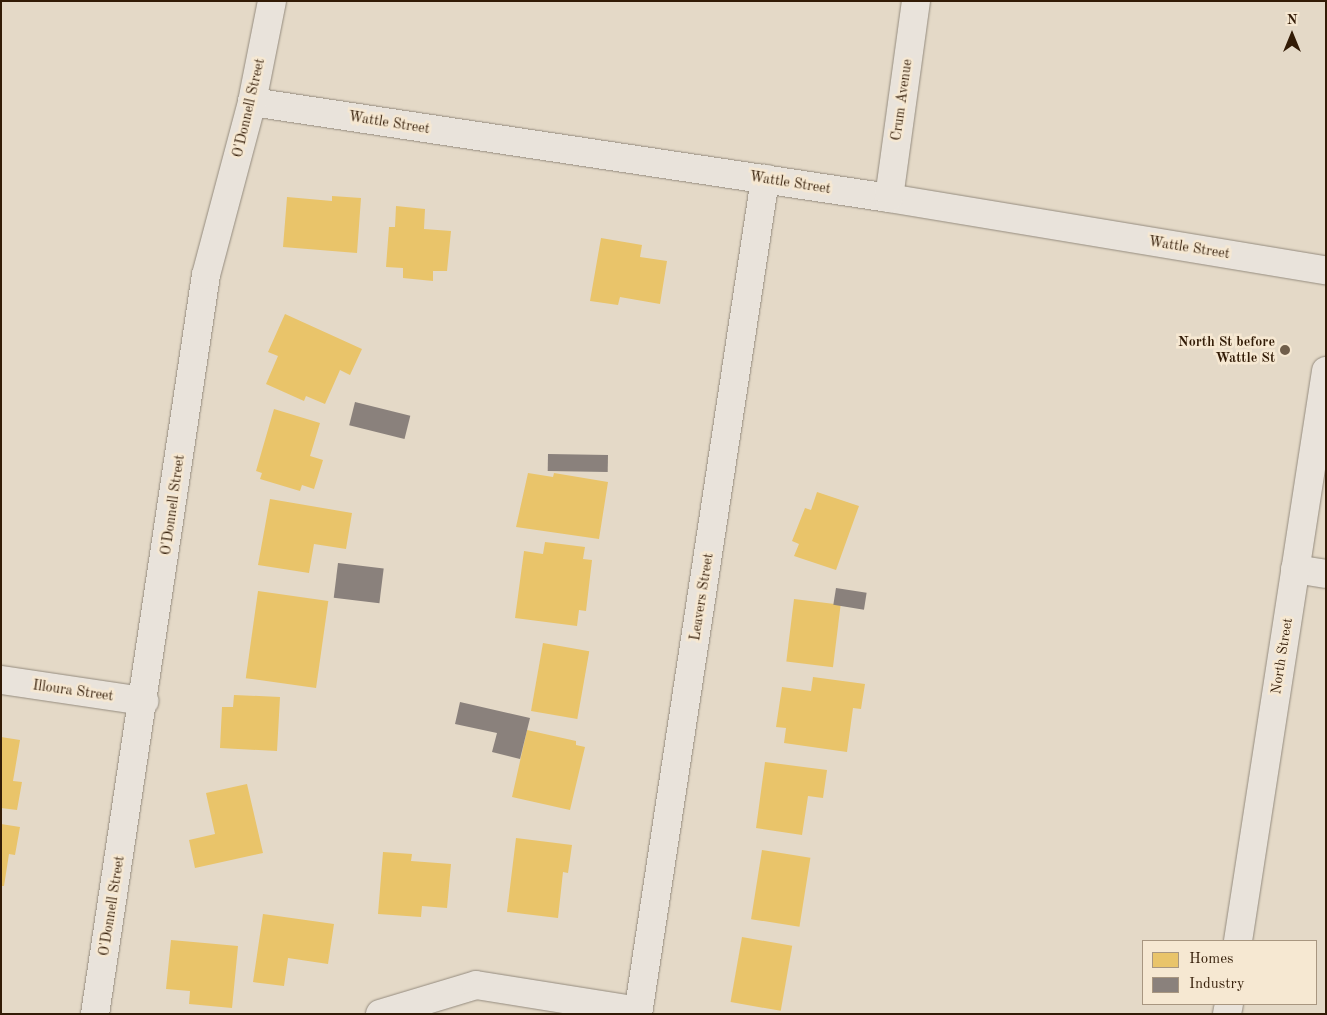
<!DOCTYPE html>
<style>
body{margin:0}
#map{position:relative;width:1327px;height:1015px;overflow:hidden;background:#e4d9c7;font-family:"Old Standard TT",serif}
div>[style]{position:absolute}
.homes>*{inset:0;background:#e9c46a;transform-origin:0 0}
.industry>*{inset:0;background:#8a817c;transform-origin:0 0}
.roads{filter:drop-shadow(0 0 1px #948b7e) drop-shadow(0 0 1px #948b7e)}
.minor>*{height:28px;margin:-14px;padding:0 14px;transform-origin:14px;border-radius:14px;background:#e9e3db}
.dots>*{width:14px;height:14px;translate:-50% -50%;box-sizing:border-box;border:2px solid #f6e8d2;border-radius:50%}
span{translate:-50% -50%;white-space:nowrap;text-align:center;line-height:1.15;-webkit-text-stroke:5px #f6e8d2;paint-order:stroke}
.street-label{font-size:14px;color:#321b06}
.poi-label{font-size:14px;color:#321b06;font-weight:700}
.right{translate:-100% -50%;text-align:right}
.frame{position:absolute;inset:0;border:2px solid #321b06;pointer-events:none}
.legend{position:absolute;left:1142px;top:940px;width:175px;height:65px;box-sizing:border-box;background:#f6e8d2;border:1px solid #a89680;margin:0;padding:6px 9px;list-style:none;font-size:15px;color:#321b06}
.legend li{display:flex;align-items:center;gap:10px;height:25px}
.legend b{width:25px;border:1px solid #a89680}
.north{position:absolute;left:1267px;top:10px;width:50px;height:50px;-webkit-text-stroke:4px #f6e8d2;paint-order:stroke;rotate:0deg;font-size:14px;font-weight:700;line-height:20px;text-align:center;color:#321b06}
.north::after{content:'';display:block;margin:auto;width:18px;height:22px;background:#321b06;clip-path:polygon(50% 0,100% 100%,50% 72%,0 100%)}
</style>
<div id="map">
<div class="homes">
<i style="clip-path:polygon(332px 196px,361px 198px,357px 253px,283px 247px,287px 197px,332px 201px)"></i>
<i style="clip-path:polygon(396px 206px,425px 209px,424px 229px,451px 231px,447px 271px,433px 271px,433px 281px,403px 278px,403px 268px,386px 267px,389px 227px,395px 227px)"></i>
<i style="clip-path:polygon(601px 238px,642px 245px,640px 257px,667px 261px,660px 304px,620px 297px,618px 305px,590px 301px)"></i>
<i style="clip-path:polygon(285px 314px,362px 349px,350px 375px,340px 370px,325px 404px,306px 396px,304px 401px,266px 384px,278px 356px,268px 352px)"></i>
<i style="clip-path:polygon(274px 409px,320px 423px,310px 456px,323px 460px,314px 489px,302px 485px,300px 491px,260px 479px,262px 473px,256px 471px)"></i>
<i style="clip-path:polygon(528px 473px,553px 477px,554px 473px,608px 482px,599px 539px,516px 527px)"></i>
<i style="clip-path:polygon(817px 492px,859px 506px,836px 570px,794px 556px,799px 544px,792px 541px,805px 508px,811px 510px)"></i>
<i style="clip-path:polygon(270px 499px,352px 513px,346px 549px,314px 544px,309px 573px,258px 565px)"></i>
<i style="clip-path:polygon(545px 542px,585px 547px,583px 559px,592px 560px,586px 611px,579px 610px,577px 626px,515px 618px,524px 551px,543px 554px)"></i>
<i style="left:258px;top:591px;width:71px;height:88px;rotate:8deg"></i>
<i style="left:794px;top:599px;width:47px;height:63px;rotate:7deg"></i>
<i style="left:543px;top:643px;width:47px;height:69px;rotate:10deg"></i>
<i style="clip-path:polygon(813px 677px,865px 684px,861px 709px,853px 708px,847px 752px,784px 743px,786px 728px,776px 727px,782px 687px,811px 691px)"></i>
<i style="clip-path:polygon(234px 695px,280px 697px,277px 751px,220px 748px,222px 707px,233px 707px)"></i>
<i style="clip-path:polygon(527px 730px,576px 741px,576px 745px,585px 747px,570px 810px,512px 797px)"></i>
<i style="clip-path:polygon(1px 737px,20px 740px,13px 781px,22px 782px,17px 810px,1px 808px)"></i>
<i style="clip-path:polygon(765px 762px,827px 770px,823px 798px,808px 796px,802px 835px,756px 828px)"></i>
<i style="clip-path:polygon(247px 784px,263px 853px,195px 868px,189px 840px,215px 834px,206px 793px)"></i>
<i style="clip-path:polygon(1px 824px,20px 827px,15px 855px,9px 854px,4px 886px,1px 886px)"></i>
<i style="clip-path:polygon(516px 838px,572px 845px,568px 873px,563px 872px,558px 918px,507px 912px)"></i>
<i style="left:762px;top:850px;width:49px;height:70px;rotate:9deg"></i>
<i style="clip-path:polygon(383px 852px,412px 854px,411px 861px,451px 864px,447px 908px,422px 906px,421px 917px,378px 914px)"></i>
<i style="clip-path:polygon(263px 914px,334px 924px,328px 964px,288px 958px,284px 986px,253px 982px)"></i>
<i style="left:742px;top:937px;width:51px;height:66px;rotate:10deg"></i>
<i style="clip-path:polygon(171px 940px,238px 946px,232px 1008px,189px 1004px,190px 991px,166px 989px)"></i>
</div>
<div class="industry">
<i style="left:355px;top:402px;width:57px;height:24px;rotate:14deg"></i>
<i style="left:548px;top:454px;width:60px;height:17px;rotate:1deg"></i>
<i style="left:338px;top:563px;width:46px;height:35px;rotate:7deg"></i>
<i style="left:836px;top:588px;width:31px;height:17px;rotate:9deg"></i>
<i style="clip-path:polygon(460px 702px,530px 718px,520px 759px,492px 752px,497px 733px,455px 724px)"></i>
</div>
<div class="roads">
<div class="minor">
<i style="left:252px;top:102px;width:644px;rotate:8.57deg"></i>
<i style="left:889px;top:198px;width:443px;rotate:9.4deg"></i>
<i style="left:889px;top:198px;width:199px;rotate:-82.2deg"></i>
<i style="left:1295px;top:569px;width:31px;rotate:9deg"></i>
<i style="left:1px;top:680px;width:145px;rotate:8.4deg"></i>
<i style="left:1238px;top:941px;width:577px;rotate:-81.22deg"></i>
<i style="left:95px;top:1014px;width:747px;rotate:-81.46deg"></i>
<i style="left:206px;top:275px;width:179px;rotate:-75.1deg"></i>
<i style="left:252px;top:102px;width:103px;rotate:-78.8deg"></i>
<i style="left:380px;top:1014px;width:100px;rotate:-16.8deg"></i>
<i style="left:476px;top:985px;width:164px;rotate:9.1deg"></i>
<i style="left:638px;top:1014px;width:845px;rotate:-81.35deg"></i>
<i style="left:1227px;top:1014px;width:10px;rotate:-79deg"></i>
</div>
</div>
<div class="dots">
<i style="left:1285px;top:350px;background:#705e4a"></i>
</div>
<div class="street-label">
<span style="left:902px;top:100px;rotate:-82deg">Crum Avenue</span>
<span style="left:249px;top:108px;rotate:-77deg">O'Donnell Street</span>
<span style="left:389px;top:123px;rotate:9deg">Wattle Street</span>
<span style="left:790px;top:183px;rotate:9deg">Wattle Street</span>
<span style="left:1189px;top:248px;rotate:9deg">Wattle Street</span>
<span style="left:173px;top:505px;rotate:-82deg">O'Donnell Street</span>
<span style="left:702px;top:597px;rotate:-81deg">Leavers Street</span>
<span style="left:1282px;top:656px;rotate:-81deg">North Street</span>
<span style="left:73px;top:691px;rotate:8deg">Illoura Street</span>
<span style="left:112px;top:906px;rotate:-81deg">O'Donnell Street</span>
</div>
<div class="poi-label">
<span class="right" style="left:1275px;top:350px">North St before<br>Wattle St</span>
</div>
<div class="frame"></div>
<ul class="legend">
<li><b style="height:14px;background:#e9c46a"></b>Homes</li>
<li><b style="height:14px;background:#8a817c"></b>Industry</li>
</ul>
<div class="north">N</div>
</div>
